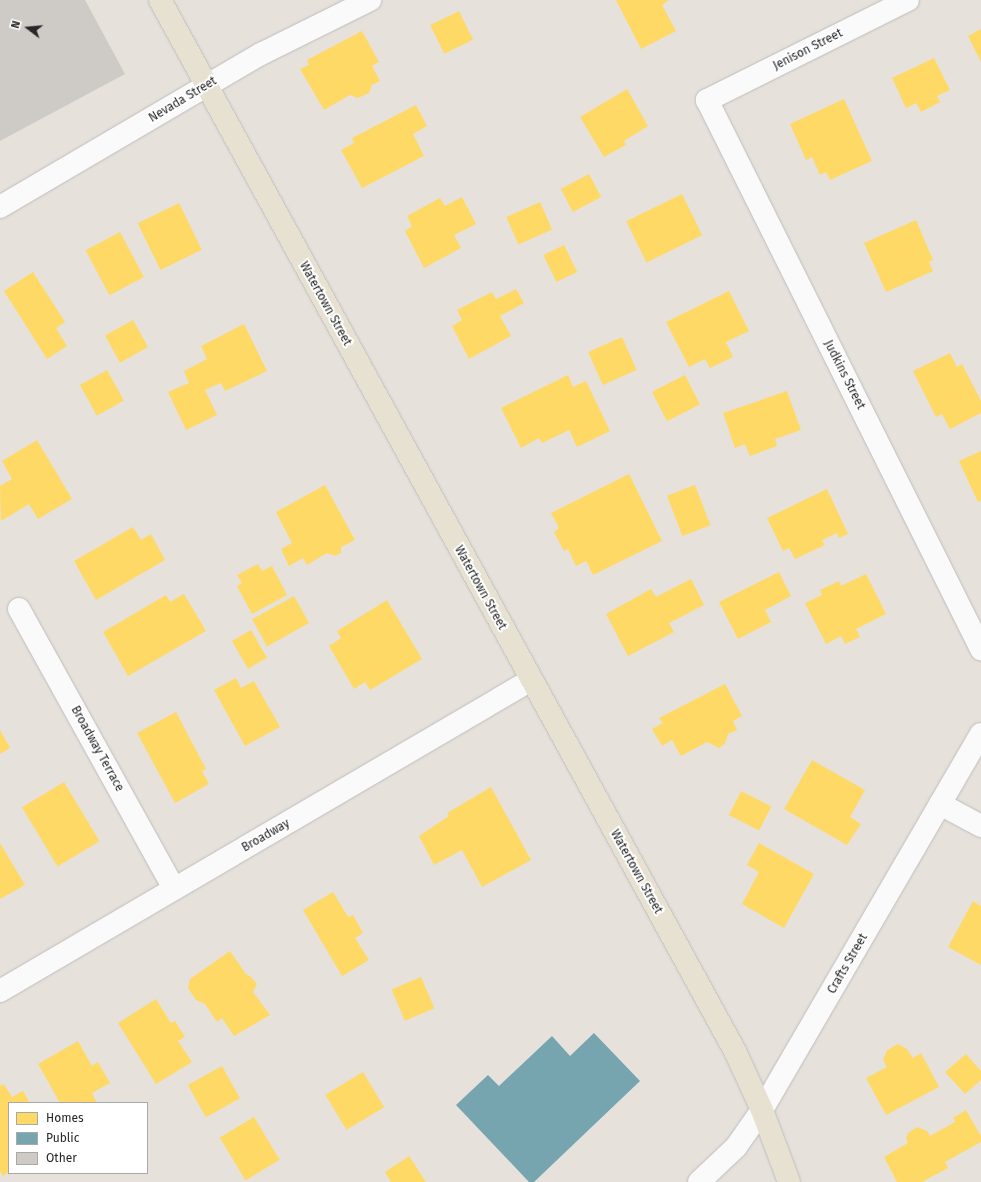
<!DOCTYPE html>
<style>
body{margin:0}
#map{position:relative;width:981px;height:1182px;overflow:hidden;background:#e6e1db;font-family:"Fira Sans",sans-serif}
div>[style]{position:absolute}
.homes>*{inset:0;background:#ffd966;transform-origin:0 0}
.public>*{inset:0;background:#76a5af}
.building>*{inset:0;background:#cecbc7}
.roads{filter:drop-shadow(0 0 1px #bfbdbd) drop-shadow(0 0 1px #bfbdbd)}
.minor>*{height:22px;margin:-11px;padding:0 11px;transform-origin:11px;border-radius:11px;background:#fbfafa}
.secondary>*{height:22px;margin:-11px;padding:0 11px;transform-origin:11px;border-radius:11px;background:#fbfafa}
.primary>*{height:22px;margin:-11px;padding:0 11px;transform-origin:11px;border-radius:11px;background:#e6e1d1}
span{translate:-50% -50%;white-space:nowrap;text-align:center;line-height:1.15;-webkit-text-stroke:4px #fff;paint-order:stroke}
.street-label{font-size:12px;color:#272727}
.legend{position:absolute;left:8px;top:1102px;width:140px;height:72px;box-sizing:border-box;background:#fff;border:1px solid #a9a9a9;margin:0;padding:5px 7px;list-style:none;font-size:12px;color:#272727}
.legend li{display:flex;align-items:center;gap:8px;height:20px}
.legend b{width:20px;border:1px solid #a9a9a9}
.north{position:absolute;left:8px;top:8px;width:40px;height:40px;-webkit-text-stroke:3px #fff;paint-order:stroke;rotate:286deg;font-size:11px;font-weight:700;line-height:16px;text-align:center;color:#272727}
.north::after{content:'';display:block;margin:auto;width:14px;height:18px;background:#272727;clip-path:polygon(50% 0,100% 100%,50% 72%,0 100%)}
</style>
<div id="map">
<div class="homes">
<i style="clip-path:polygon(616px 0,669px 0,662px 5px,676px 31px,641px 49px)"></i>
<i style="left:459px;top:11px;width:32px;height:32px;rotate:64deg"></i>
<i style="clip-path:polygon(981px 29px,981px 62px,968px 36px)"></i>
<i style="clip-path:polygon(362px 31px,379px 62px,372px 66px,380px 81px,372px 85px,369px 93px,358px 98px,350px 95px,324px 110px,300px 69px,309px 65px,307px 60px)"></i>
<i style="clip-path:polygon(934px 58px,950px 90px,937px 96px,940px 102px,921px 112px,916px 103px,906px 108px,892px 78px)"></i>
<i style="clip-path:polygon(627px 89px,648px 126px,624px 141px,626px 145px,604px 157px,580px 117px)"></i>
<i style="clip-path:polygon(844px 99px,872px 161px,830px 180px,826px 172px,820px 175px,812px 157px,806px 160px,790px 124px)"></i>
<i style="clip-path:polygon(416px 105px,427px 126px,413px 134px,424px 156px,362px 188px,341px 150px,354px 143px,352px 138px)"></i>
<i style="left:589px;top:174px;width:26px;height:32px;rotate:62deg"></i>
<i style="left:682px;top:194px;width:46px;height:62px;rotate:64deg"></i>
<i style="clip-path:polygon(462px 197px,476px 224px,454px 235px,461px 248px,424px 268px,405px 231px,412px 226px,407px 216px,440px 198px,445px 206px)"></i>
<i style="left:540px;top:202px;width:30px;height:37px;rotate:66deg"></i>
<i style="left:179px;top:203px;width:52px;height:46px;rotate:64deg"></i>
<i style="clip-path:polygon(916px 220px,933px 260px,929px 262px,933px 271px,886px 292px,864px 243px)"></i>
<i style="left:120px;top:232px;width:51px;height:39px;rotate:62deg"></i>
<i style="left:564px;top:245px;width:30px;height:23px;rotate:64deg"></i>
<i style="clip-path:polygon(33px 272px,65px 322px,56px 328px,67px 346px,47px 359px,4px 291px)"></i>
<i style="clip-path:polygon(516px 289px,524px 303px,500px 316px,511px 336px,469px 359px,452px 326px,462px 320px,457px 310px,492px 292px,496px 299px)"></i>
<i style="clip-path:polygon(729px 291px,749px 331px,726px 342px,733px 357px,710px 368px,705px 359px,689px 367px,666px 322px)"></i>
<i style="left:133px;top:320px;width:31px;height:32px;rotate:61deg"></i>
<i style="clip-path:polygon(244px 324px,267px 371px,225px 391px,221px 383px,205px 390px,217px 415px,186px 430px,168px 392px,189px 383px,184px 371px,207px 359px,201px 346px)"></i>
<i style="left:622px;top:337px;width:36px;height:37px;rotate:66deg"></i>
<i style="clip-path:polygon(950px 353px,957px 367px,962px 364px,981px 401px,981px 413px,950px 429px,942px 414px,936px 417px,913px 371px)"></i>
<i style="left:107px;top:370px;width:35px;height:31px;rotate:61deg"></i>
<i style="clip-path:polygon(568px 375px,573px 387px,586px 381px,610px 431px,577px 447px,569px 430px,542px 443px,539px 438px,521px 448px,501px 408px)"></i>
<i style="left:685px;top:375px;width:33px;height:37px;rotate:63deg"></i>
<i style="clip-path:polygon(787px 391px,801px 430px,775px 439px,777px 446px,750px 456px,745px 444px,735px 448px,723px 413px)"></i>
<i style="clip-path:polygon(37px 440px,72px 499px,38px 519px,29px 504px,1px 521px,0 486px,12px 479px,2px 461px)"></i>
<i style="clip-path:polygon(981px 451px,981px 501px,978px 502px,959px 461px)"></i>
<i style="clip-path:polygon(629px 474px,662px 541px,593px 575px,586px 561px,576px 566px,568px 549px,564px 551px,554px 532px,559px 528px,551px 513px)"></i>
<i style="clip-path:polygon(325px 485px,355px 540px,341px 547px,341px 553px,335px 556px,327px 553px,307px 565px,303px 558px,289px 566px,281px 549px,292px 543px,276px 512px)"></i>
<i style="left:695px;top:485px;width:43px;height:30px;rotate:69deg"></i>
<i style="clip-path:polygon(827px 489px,848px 534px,839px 538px,837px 533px,822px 540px,825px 545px,795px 559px,789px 548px,783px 551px,767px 518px)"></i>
<i style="clip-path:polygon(133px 527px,141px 540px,151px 534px,165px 560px,96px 600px,74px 561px)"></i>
<i style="clip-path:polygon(258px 564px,262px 571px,272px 566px,287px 595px,252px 614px,237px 586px,242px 583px,237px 575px)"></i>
<i style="clip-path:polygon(779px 572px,791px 596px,765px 610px,771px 622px,738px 639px,719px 602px)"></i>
<i style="clip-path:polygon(866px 574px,886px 614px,856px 629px,860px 637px,845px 644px,841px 636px,826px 644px,805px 603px,822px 595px,820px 590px,839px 581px,841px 586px)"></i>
<i style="clip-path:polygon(691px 579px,704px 605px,669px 623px,674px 632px,628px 656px,606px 614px,651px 589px,656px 597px)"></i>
<i style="clip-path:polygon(184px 594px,206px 631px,128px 676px,103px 632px,166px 595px,170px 602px)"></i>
<i style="left:294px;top:596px;width:31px;height:48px;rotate:61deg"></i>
<i style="clip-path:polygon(387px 600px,422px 659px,370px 690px,365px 682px,354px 689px,329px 646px,341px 638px,337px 631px)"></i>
<i style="left:251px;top:630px;width:32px;height:22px;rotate:60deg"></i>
<i style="clip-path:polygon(236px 678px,241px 688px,254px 681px,280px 727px,245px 746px,214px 690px)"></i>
<i style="clip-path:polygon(725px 684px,742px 716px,733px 721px,737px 730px,728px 734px,725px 744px,719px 748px,707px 742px,681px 756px,672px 740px,662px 746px,652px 729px,663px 723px,659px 718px)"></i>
<i style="clip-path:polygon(176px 712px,206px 769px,202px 771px,209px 784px,175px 803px,137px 733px)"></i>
<i style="clip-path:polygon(0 730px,10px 748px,0 754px)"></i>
<i style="clip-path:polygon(812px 760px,865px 790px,850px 817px,861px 824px,847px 845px,784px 809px)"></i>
<i style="left:64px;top:782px;width:69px;height:49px;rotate:59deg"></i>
<i style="clip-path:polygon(491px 787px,531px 860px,482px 887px,462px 850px,434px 865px,419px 836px,449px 816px,447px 813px)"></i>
<i style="left:741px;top:791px;width:34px;height:27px;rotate:27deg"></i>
<i style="clip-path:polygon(0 843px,25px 885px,0 899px)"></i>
<i style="clip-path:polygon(759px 843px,814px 874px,784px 928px,742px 904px,759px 872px,747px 865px)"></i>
<i style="clip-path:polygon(333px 892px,348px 917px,353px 915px,363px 933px,355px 938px,369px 960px,342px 976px,303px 910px)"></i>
<i style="clip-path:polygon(973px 901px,981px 906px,981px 965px,948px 947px)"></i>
<i style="clip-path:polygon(230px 951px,246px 974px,251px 977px,257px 984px,253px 992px,270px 1015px,234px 1036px,222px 1018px,217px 1022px,205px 1004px,196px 1000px,188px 988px,190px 979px)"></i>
<i style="left:421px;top:977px;width:34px;height:32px;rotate:67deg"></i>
<i style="clip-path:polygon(156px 999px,171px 1023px,175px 1021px,185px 1037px,178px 1041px,192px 1062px,156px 1084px,118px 1023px)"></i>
<i style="clip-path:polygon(78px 1041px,92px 1066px,98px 1062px,110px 1083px,92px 1093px,97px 1103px,60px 1103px,38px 1064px)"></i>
<i style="clip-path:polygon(898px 1044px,907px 1049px,913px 1058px,921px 1053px,939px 1087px,886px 1115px,866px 1078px,887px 1067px,883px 1060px,887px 1050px)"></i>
<i style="clip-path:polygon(966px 1054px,981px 1071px,981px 1080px,965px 1094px,945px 1072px)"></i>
<i style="left:222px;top:1066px;width:37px;height:39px;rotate:61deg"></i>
<i style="left:363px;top:1072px;width:41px;height:44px;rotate:59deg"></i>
<i style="clip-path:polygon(4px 1084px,12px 1097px,23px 1091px,30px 1103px,9px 1103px,9px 1172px,3px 1176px,0 1171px,0 1086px)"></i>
<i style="clip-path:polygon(966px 1110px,981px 1136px,981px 1142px,945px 1162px,948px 1168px,922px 1182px,897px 1182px,884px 1157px,908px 1143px,906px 1139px,908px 1133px,917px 1127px,927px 1131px,930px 1136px,955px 1122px,953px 1118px)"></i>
<i style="left:254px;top:1117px;width:50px;height:40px;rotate:59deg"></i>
<i style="clip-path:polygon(409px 1156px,426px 1182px,391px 1182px,385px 1172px)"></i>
</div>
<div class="public">
<i style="clip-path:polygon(594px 1033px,640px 1081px,534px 1182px,529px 1182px,456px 1105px,488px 1075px,499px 1086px,552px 1036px,570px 1056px)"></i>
</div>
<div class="building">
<i style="clip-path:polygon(0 0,85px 0,125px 74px,0 141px)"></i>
</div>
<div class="roads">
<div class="minor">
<i style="left:908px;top:0;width:225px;rotate:153.5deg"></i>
<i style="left:707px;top:100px;width:614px;rotate:63.48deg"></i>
<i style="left:0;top:207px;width:303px;rotate:-30.4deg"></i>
<i style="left:261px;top:54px;width:122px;rotate:-26.4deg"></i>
<i style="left:19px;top:609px;width:320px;rotate:61deg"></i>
<i style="left:940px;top:804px;width:47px;rotate:28.2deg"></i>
<i style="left:0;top:991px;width:615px;rotate:-30.36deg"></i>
</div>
<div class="secondary">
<i style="left:699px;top:1182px;width:51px;rotate:-43.4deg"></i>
<i style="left:736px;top:1147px;width:45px;rotate:-54.9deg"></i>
<i style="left:762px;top:1110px;width:435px;rotate:-59.8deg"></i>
</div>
<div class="primary">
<i style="left:160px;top:0;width:1198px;rotate:61.32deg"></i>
<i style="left:735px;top:1051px;width:65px;rotate:65.4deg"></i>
<i style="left:762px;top:1110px;width:77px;rotate:69.4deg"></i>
</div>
</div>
<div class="street-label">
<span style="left:808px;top:50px;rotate:-27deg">Jenison Street</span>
<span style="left:183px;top:100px;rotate:-31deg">Nevada Street</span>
<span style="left:325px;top:304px;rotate:61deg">Watertown Street</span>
<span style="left:844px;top:375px;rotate:63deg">Judkins Street</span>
<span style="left:480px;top:588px;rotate:61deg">Watertown Street</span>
<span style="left:97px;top:749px;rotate:61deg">Broadway Terrace</span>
<span style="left:266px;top:836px;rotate:-30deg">Broadway</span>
<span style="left:636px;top:872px;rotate:61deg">Watertown Street</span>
<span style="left:848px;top:964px;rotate:-60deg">Crafts Street</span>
</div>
<ul class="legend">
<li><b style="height:11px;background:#ffd966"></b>Homes</li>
<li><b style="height:11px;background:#76a5af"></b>Public</li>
<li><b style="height:11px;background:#cecbc7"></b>Other</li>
</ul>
<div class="north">N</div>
</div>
